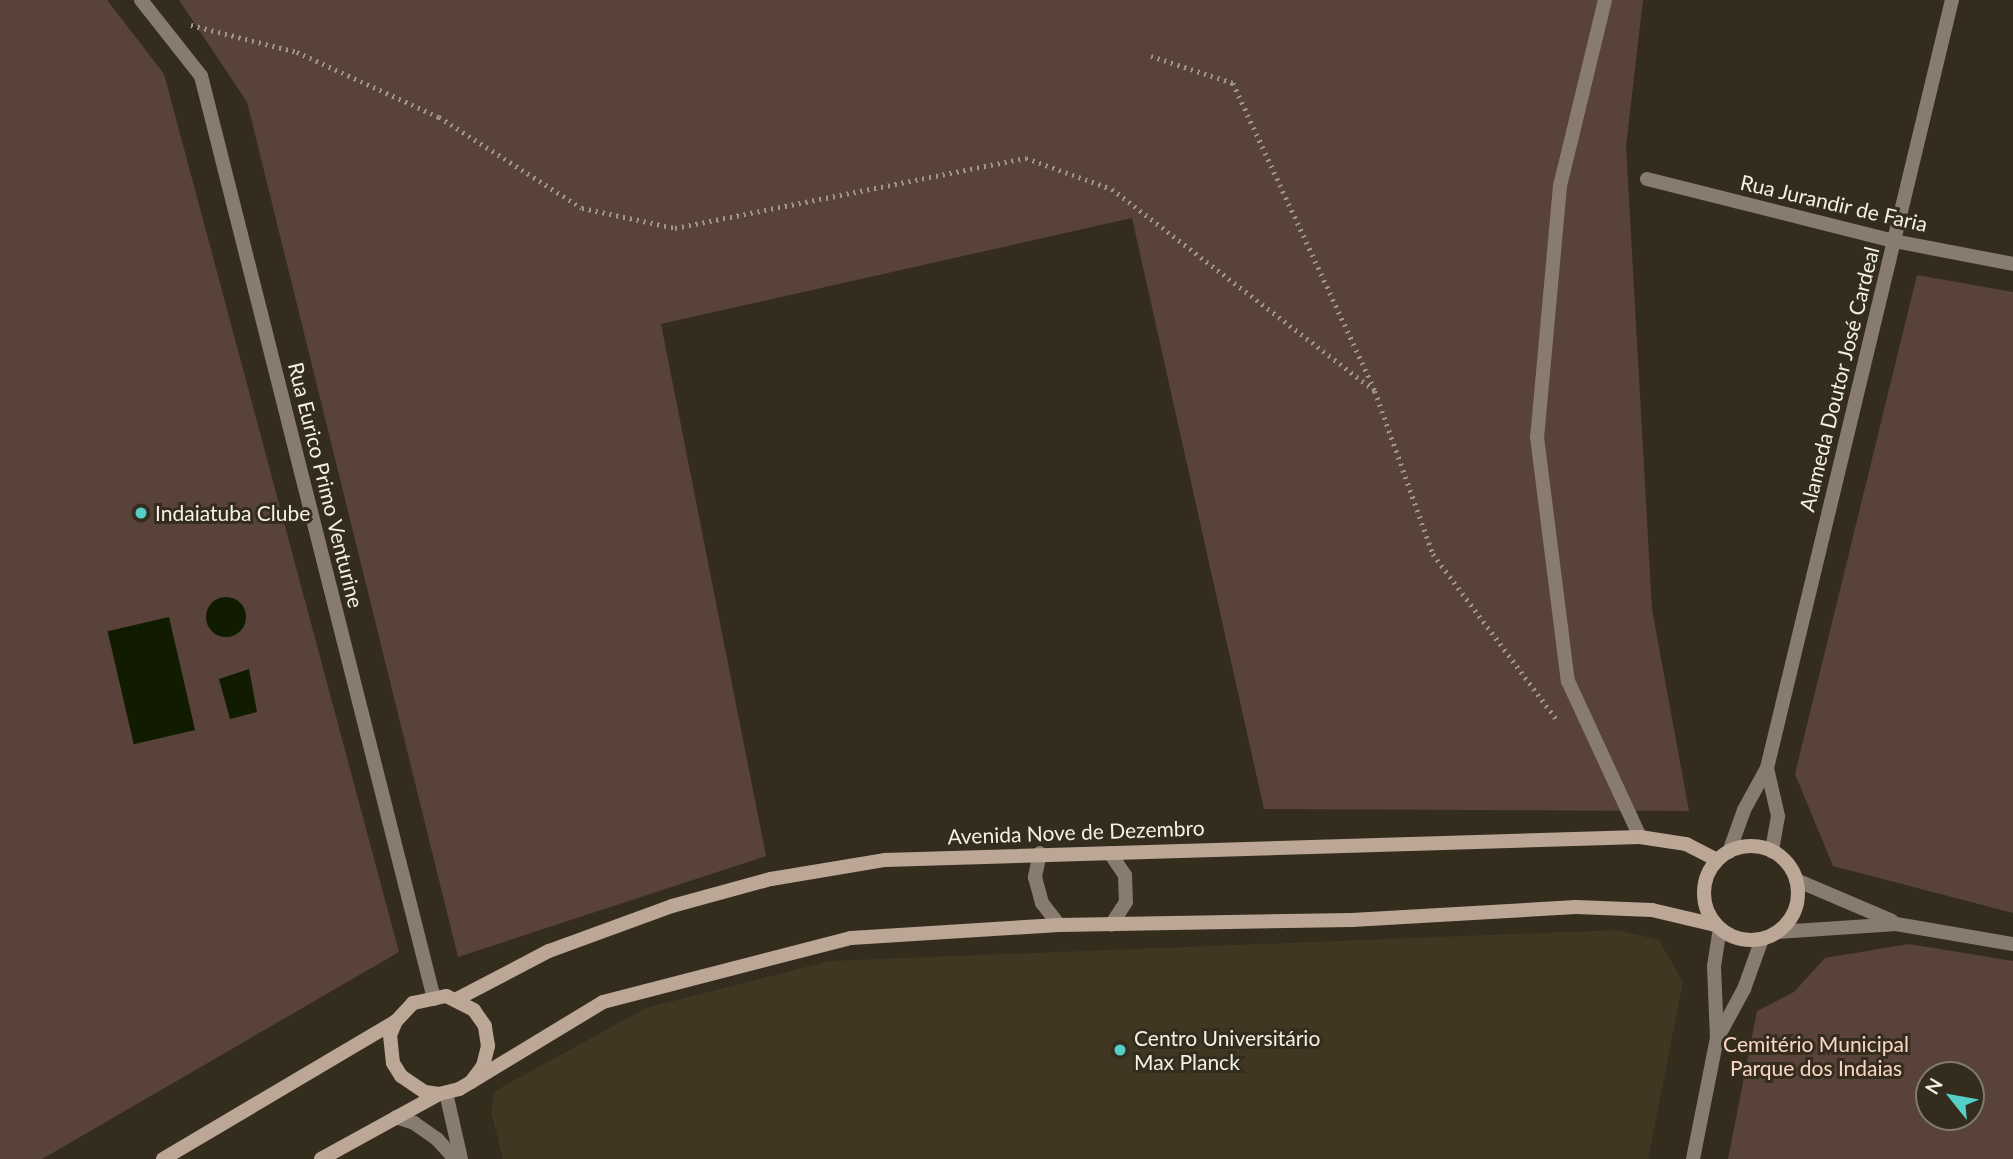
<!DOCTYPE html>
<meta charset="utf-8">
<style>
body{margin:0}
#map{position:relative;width:2013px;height:1159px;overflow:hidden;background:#342d1e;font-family:Lato,sans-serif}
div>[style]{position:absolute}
.built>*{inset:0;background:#403621}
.green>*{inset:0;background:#58423a}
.water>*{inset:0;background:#111b00;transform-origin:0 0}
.round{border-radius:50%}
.path>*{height:4.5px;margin-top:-2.25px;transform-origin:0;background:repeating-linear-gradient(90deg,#9d978b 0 2px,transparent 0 7px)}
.minor>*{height:14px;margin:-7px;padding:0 7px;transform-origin:7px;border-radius:7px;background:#887c70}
.tertiary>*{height:14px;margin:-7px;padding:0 7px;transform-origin:7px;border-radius:7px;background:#887c70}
.secondary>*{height:14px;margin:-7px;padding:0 7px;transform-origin:7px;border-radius:7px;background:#bca796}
.secondary>.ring{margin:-7px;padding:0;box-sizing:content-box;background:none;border:14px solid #bca796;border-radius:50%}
.dots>*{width:19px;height:19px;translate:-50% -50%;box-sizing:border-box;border:4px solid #342d1e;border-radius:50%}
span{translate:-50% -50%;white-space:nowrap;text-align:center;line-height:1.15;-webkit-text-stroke:6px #342d1e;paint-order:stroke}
.street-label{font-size:21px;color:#f4f0e6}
.poi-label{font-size:21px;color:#f4f0e6}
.left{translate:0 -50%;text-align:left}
.park-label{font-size:21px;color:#fbd5c5}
.north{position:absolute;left:1915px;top:1061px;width:70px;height:70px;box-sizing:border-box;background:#342d1e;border:2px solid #817b6e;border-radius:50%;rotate:301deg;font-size:19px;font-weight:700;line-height:28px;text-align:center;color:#f4f0e6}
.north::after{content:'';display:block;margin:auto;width:24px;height:32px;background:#55cec5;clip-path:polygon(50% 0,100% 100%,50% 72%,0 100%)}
</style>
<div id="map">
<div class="built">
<i style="clip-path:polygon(1617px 930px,1659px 940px,1683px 982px,1648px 1159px,503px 1159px,491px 1111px,495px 1091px,646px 1008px,829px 961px)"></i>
</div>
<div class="green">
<i style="clip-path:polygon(0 0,107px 0,164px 74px,399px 952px,42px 1159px,0 1159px)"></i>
<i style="clip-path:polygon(179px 0,1643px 0,1626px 146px,1652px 609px,1689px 811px,1264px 809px,1132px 218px,661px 324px,766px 856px,458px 957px,247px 102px)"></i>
<i style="clip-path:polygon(1917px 275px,2013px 292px,2013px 913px,1833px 866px,1795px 774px)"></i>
<i style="clip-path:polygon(evenodd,1909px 944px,2013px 961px,2013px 1159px,1728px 1159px,1757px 1011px,1794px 992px,1825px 958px,1909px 944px,1929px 1075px,1971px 1075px,1971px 1117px,1929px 1117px,1929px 1075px)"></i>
</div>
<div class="water">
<i class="round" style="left:206px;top:597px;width:40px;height:40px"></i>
<i style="left:169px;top:617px;width:116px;height:63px;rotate:77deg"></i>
<i style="clip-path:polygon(249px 669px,257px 712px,230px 719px,219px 679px)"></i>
</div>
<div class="path">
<i style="left:191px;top:25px;width:109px;rotate:14.3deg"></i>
<i style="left:297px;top:52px;width:156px;rotate:24.6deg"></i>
<i style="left:439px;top:117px;width:169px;rotate:32.5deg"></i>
<i style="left:582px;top:208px;width:95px;rotate:12.1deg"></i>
<i style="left:675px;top:228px;width:358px;rotate:-11.3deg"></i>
<i style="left:1026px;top:158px;width:91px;rotate:19.8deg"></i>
<i style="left:1112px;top:189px;width:332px;rotate:37.5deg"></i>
<i style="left:1375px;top:391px;width:173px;rotate:70.4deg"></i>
<i style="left:1433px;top:554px;width:207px;rotate:53.2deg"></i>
<i style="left:1151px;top:56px;width:86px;rotate:18.2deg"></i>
<i style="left:1233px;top:83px;width:338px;rotate:65.2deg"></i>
</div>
<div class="minor">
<i style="left:1605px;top:0;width:191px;rotate:103.6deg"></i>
<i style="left:1560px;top:186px;width:252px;rotate:95.2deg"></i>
<i style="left:1537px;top:437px;width:246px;rotate:82.8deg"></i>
<i style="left:1568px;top:681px;width:172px;rotate:65.2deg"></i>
<i style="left:1647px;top:179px;width:255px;rotate:14.1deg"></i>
<i style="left:1894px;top:241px;width:121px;rotate:10.9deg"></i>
<i style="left:1796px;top:880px;width:104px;rotate:23.1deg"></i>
<i style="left:1777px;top:932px;width:119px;rotate:-3.8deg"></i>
<i style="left:1896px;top:924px;width:119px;rotate:9.7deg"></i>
</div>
<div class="tertiary">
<i style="left:141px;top:0;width:97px;rotate:51.7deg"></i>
<i style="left:201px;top:76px;width:952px;rotate:75.83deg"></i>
<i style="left:1767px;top:768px;width:49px;rotate:77.1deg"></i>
<i style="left:1778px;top:816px;width:36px;rotate:100deg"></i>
<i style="left:1729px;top:852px;width:45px;rotate:-70.3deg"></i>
<i style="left:1744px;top:810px;width:48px;rotate:-61.3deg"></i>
<i style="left:1767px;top:768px;width:790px;rotate:-76.46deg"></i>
<i style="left:1040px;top:853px;width:25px;rotate:102deg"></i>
<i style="left:1035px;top:877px;width:27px;rotate:75deg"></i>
<i style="left:1042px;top:903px;width:28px;rotate:52deg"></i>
<i style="left:1110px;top:853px;width:27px;rotate:56deg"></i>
<i style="left:1125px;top:875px;width:27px;rotate:88deg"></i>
<i style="left:1126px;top:902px;width:27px;rotate:123deg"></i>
<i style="left:1718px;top:1037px;width:55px;rotate:-61.6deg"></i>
<i style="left:1744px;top:989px;width:53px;rotate:-70.2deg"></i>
<i style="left:446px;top:1093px;width:68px;rotate:77.2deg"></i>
<i style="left:396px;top:1117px;width:19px;rotate:18deg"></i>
<i style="left:414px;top:1123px;width:28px;rotate:35deg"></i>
<i style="left:437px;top:1139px;width:27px;rotate:48deg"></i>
<i style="left:1693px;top:1159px;width:123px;rotate:-78.8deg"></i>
<i style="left:1717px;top:1038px;width:72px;rotate:-92.4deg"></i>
<i style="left:1714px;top:966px;width:36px;rotate:-81deg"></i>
</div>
<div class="secondary">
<i class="ring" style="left:1704px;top:846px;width:80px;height:80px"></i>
<i style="left:457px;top:999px;width:104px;rotate:-27.6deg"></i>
<i style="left:549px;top:951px;width:131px;rotate:-20.1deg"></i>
<i style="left:672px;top:906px;width:103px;rotate:-15.3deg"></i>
<i style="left:771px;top:879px;width:116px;rotate:-9.5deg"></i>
<i style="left:885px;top:860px;width:755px;rotate:-1.74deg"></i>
<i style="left:1640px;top:837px;width:47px;rotate:8.7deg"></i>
<i style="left:1686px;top:844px;width:35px;rotate:27deg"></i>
<i style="left:471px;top:1082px;width:154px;rotate:-31.2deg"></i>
<i style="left:603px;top:1002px;width:256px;rotate:-14.5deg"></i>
<i style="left:851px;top:938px;width:208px;rotate:-3.6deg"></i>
<i style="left:1059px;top:925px;width:293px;rotate:-1deg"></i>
<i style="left:1352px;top:920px;width:224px;rotate:-3.3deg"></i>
<i style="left:1576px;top:907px;width:76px;rotate:2.3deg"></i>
<i style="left:1652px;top:910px;width:66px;rotate:13.2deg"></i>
<i style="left:163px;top:1159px;width:271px;rotate:-30.6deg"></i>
<i style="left:321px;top:1159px;width:135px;rotate:-28.8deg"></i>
<i style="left:439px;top:1094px;width:21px;rotate:-14deg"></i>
<i style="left:459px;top:1089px;width:14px;rotate:-30deg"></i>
<i style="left:471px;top:1082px;width:20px;rotate:-53deg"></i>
<i style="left:483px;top:1066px;width:21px;rotate:-76deg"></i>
<i style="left:488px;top:1046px;width:20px;rotate:-99deg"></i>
<i style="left:485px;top:1026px;width:19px;rotate:-125deg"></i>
<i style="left:474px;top:1010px;width:31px;rotate:-153deg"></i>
<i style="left:446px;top:996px;width:34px;rotate:168deg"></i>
<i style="left:413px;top:1003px;width:25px;rotate:133deg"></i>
<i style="left:396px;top:1021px;width:15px;rotate:113deg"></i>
<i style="left:390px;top:1035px;width:28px;rotate:84deg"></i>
<i style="left:393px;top:1063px;width:15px;rotate:58deg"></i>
<i style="left:401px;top:1076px;width:29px;rotate:34deg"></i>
<i style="left:425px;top:1092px;width:14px;rotate:8deg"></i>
</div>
<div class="dots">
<i style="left:141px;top:513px;background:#55cec5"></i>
<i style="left:1120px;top:1050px;background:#55cec5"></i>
</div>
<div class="street-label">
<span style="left:1834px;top:203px;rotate:13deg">Rua Jurandir de Faria</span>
<span style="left:1839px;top:379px;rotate:-76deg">Alameda Doutor José Cardeal</span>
<span style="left:326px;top:485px;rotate:76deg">Rua Eurico Primo Venturine</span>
<span style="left:1076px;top:832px;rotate:-2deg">Avenida Nove de Dezembro</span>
</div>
<div class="poi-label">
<span class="left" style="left:155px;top:513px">Indaiatuba Clube</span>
<span class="left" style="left:1134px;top:1050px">Centro Universitário<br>Max Planck</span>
</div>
<div class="park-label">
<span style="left:1816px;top:1056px">Cemitério Municipal<br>Parque dos Indaias</span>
</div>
<div class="north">N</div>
</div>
